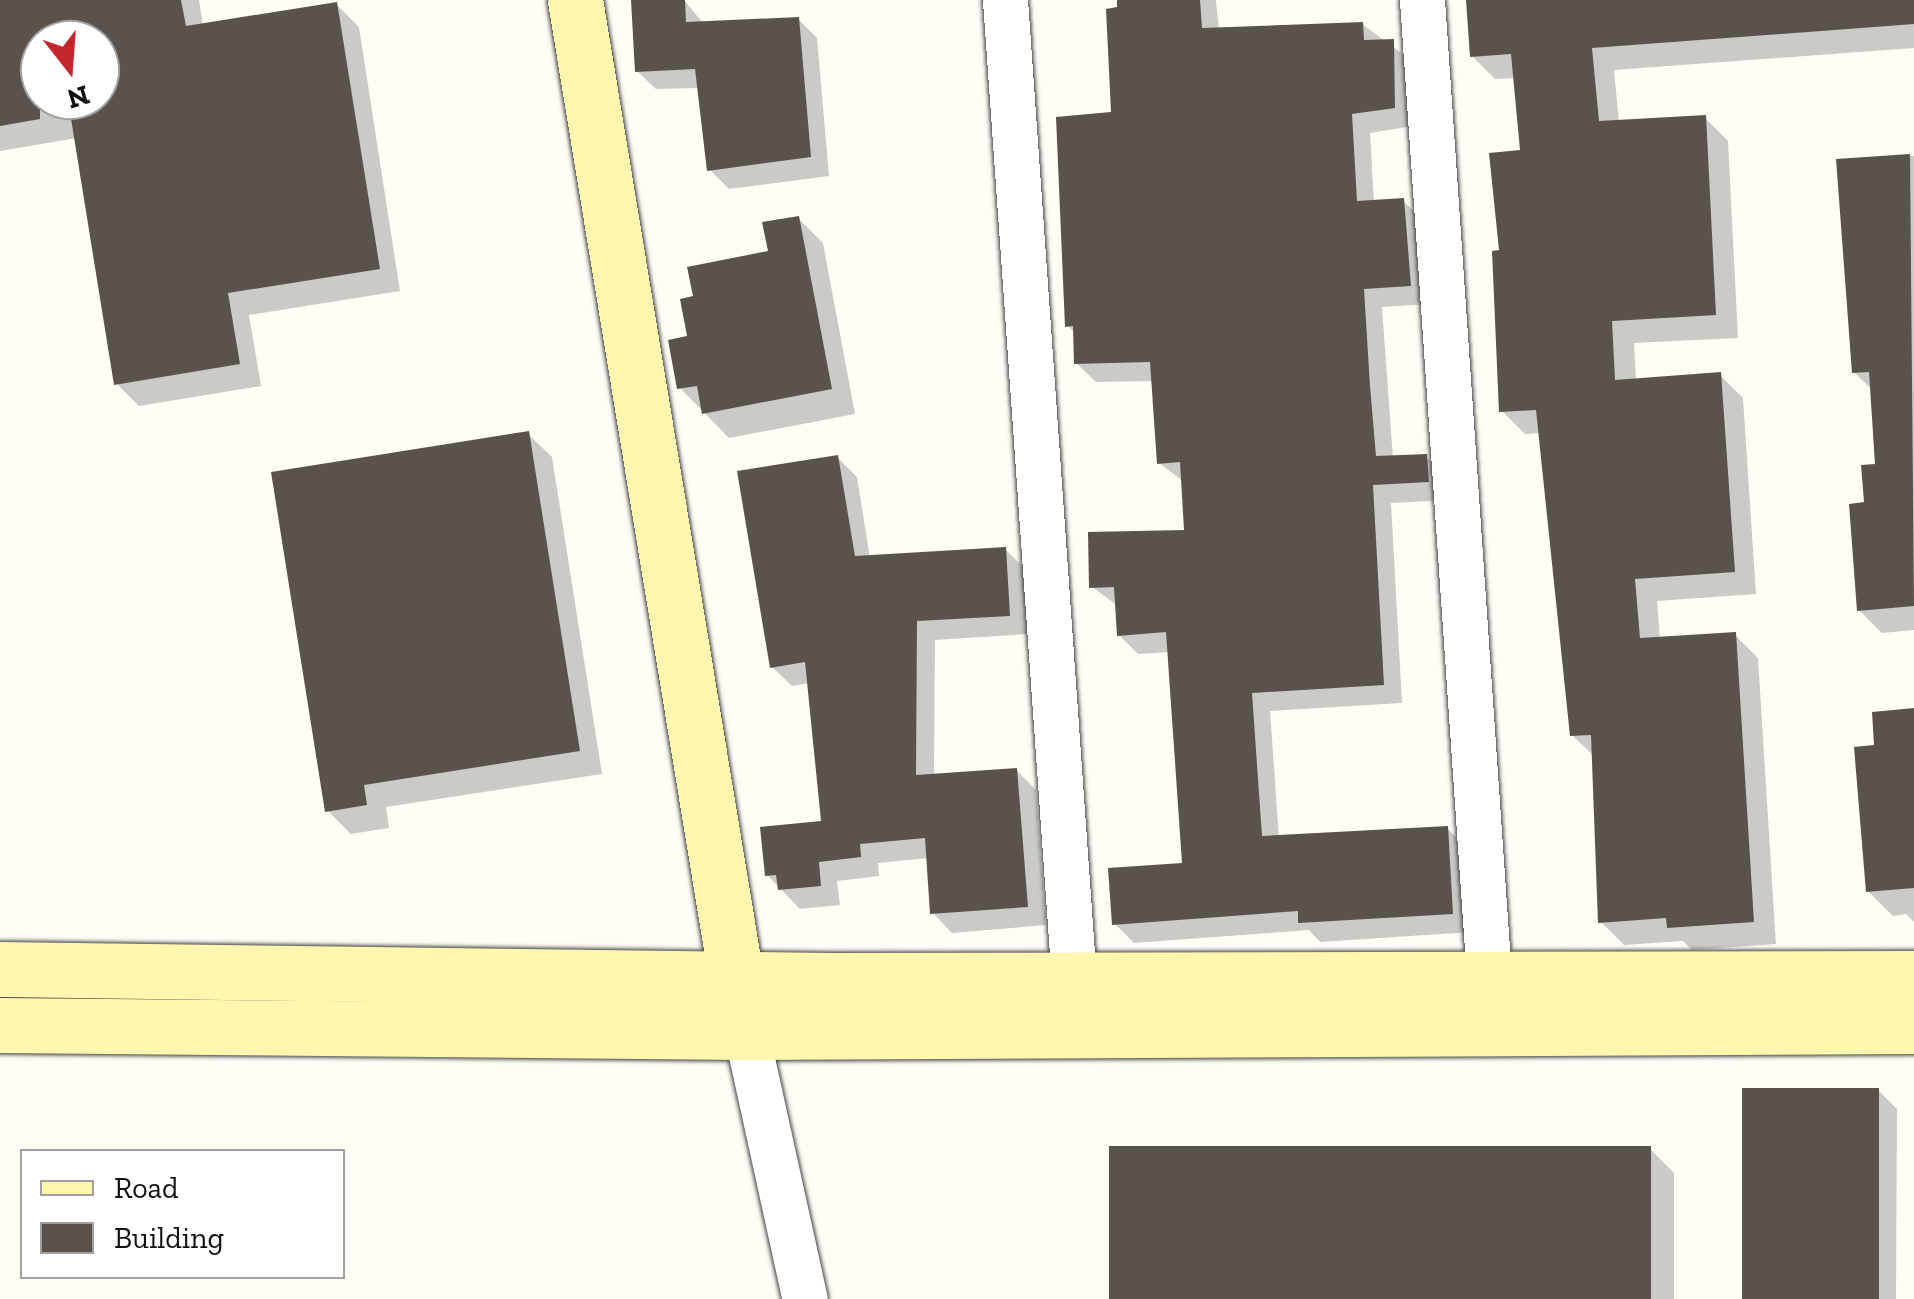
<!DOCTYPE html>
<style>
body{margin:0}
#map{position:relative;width:1914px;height:1299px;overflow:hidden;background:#fffdf5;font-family:"Zilla Slab",serif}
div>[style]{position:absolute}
.shadow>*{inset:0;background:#0003}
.building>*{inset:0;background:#5a524d;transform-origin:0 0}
.roads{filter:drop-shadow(0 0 2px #444) drop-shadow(0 0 2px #444)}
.street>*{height:45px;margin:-22.5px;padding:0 22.5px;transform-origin:22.5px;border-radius:22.5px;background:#fff}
.secondary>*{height:55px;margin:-27.5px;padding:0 27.5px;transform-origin:27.5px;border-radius:27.5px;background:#fff6b0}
span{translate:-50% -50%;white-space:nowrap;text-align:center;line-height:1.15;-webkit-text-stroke:10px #fff;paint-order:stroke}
.legend{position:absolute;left:20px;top:1149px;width:325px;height:130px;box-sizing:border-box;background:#fff;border:2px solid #a0a0a0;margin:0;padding:12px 18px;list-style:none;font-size:30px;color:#111}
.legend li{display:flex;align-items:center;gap:20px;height:50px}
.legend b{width:50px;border:2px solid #a0a0a0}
.north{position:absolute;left:20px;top:20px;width:100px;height:100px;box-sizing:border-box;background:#fff;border:2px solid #a0a0a0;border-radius:50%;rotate:163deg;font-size:28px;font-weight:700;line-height:40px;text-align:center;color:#111}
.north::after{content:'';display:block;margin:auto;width:35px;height:45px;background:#c4262e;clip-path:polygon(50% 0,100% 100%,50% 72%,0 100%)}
</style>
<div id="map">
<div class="shadow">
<i style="clip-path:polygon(evenodd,0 0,199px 0,203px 26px,337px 5px,359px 27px,400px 291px,249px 315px,261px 386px,139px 406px,117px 384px,77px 138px,0 151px,0 0,40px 40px,100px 40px,100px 100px,40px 100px,40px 40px)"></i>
<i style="clip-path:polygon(684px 0,703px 23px,798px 19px,817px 38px,829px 176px,729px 189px,710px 170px,700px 88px,656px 89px,637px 71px)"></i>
<i style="clip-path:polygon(1119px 0,1216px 0,1219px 30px,1362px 24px,1412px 61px,1413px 126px,1370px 133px,1374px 203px,1403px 201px,1423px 220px,1429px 304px,1382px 307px,1393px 458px,1426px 457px,1445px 476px,1447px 500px,1391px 503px,1402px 703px,1270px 711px,1279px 838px,1447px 828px,1466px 848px,1471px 932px,1320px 942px,1309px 930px,1134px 943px,1115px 924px,1185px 866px,1170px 652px,1138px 654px,1119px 635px,1118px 606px,1092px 587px,1187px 532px,1184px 482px,1159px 463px,1154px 381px,1096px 382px,1076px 363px,1076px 334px,1068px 326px,1114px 115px)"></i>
<i style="clip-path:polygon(1468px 0,1914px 0,1914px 48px,1614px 70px,1619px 123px,1705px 118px,1728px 141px,1738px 338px,1634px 343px,1636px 381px,1720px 375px,1743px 398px,1756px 594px,1657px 601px,1660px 639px,1735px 635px,1758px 658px,1776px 944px,1692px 950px,1683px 941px,1624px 945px,1601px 922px,1595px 757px,1572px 735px,1540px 433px,1525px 434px,1502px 411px,1502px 252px,1523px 152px,1515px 78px,1495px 79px,1472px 56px)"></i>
<i style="clip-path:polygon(1914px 156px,1914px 630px,1882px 633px,1859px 610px,1866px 504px,1878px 466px,1873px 391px,1854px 372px,1839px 161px)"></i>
<i style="clip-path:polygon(798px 218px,823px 243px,855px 414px,729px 438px,680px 388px,696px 298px,771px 253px)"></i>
<i style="clip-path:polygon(528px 434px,552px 457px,602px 774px,386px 807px,389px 828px,351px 834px,327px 810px)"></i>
<i style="clip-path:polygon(837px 457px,857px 477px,870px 558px,1005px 549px,1025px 569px,1028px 634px,935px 640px,934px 777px,1016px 770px,1036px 790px,1046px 925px,952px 933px,933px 913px,929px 858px,878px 863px,879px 876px,837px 881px,840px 905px,800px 909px,767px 875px,824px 823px,809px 683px,792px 686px,772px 667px)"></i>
<i style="clip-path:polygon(1914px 710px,1914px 922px,1906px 914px,1893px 916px,1868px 891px)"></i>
<i style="clip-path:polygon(1878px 1090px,1897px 1109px,1896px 1299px,1748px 1299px)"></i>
<i style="clip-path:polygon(1650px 1149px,1674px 1173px,1674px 1299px,1111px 1299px)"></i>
</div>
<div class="building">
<i style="clip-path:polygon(0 0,181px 0,186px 26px,337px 2px,380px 269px,228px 293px,240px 364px,114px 385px,68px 100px,100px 100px,100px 40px,40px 40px,40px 119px,0 126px)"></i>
<i style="clip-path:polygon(631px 0,685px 0,686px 22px,799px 17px,811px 157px,707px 171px,695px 69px,635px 72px)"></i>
<i style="clip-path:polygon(1117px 0,1200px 0,1202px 28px,1363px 22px,1364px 40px,1394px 39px,1395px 108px,1352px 114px,1357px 201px,1404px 198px,1411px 286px,1364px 289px,1370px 386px,1376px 456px,1427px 454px,1429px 482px,1373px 485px,1384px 685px,1252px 693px,1262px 836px,1448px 826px,1453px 914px,1298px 923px,1298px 911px,1112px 925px,1108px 868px,1182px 863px,1166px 632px,1117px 636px,1114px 587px,1089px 588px,1088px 532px,1184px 530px,1180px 462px,1157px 464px,1150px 362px,1074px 364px,1073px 326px,1065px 327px,1056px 117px,1111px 112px,1106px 9px,1117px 7px)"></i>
<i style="clip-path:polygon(1466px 0,1914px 0,1914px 24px,1592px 48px,1599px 121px,1706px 115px,1716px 315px,1612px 321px,1615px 380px,1721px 372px,1735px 572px,1635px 579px,1640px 638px,1736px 632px,1754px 922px,1667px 928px,1666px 918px,1598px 923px,1591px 735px,1570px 736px,1536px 410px,1499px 412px,1492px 251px,1499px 250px,1489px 153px,1520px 150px,1511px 54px,1470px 57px)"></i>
<i style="clip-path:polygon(1910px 154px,1914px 606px,1857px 611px,1849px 504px,1864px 502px,1861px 465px,1875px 464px,1869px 372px,1852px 373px,1836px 159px)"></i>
<i style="clip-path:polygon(799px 216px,832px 389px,702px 414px,697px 386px,677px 389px,668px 340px,687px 336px,680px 299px,693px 296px,687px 267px,768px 251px,762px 222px)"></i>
<i style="clip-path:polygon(529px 431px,580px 751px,364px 785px,367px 805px,325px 812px,271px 472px)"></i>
<i style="clip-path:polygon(838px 455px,855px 556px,1006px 547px,1010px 616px,917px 621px,916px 775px,1017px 768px,1028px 907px,930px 914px,925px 838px,860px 844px,861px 857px,819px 862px,821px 886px,778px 890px,776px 875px,765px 876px,760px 827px,821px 821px,805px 662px,770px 668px,737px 471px)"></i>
<i style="clip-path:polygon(1914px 708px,1914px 888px,1866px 892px,1854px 747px,1874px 745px,1872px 712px)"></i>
<i style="left:1742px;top:1088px;width:137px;height:211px"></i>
<i style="left:1109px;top:1146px;width:542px;height:153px"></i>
</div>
<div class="roads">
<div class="street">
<i style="left:1005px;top:0;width:983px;rotate:85.98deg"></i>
<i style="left:1422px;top:0;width:981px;rotate:86.08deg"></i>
<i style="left:739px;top:1000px;width:306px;rotate:77.6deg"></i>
</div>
<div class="secondary">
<i style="left:575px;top:0;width:991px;rotate:80.65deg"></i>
<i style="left:0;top:969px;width:833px;rotate:0.76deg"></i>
<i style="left:833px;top:980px;width:1081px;rotate:-0.11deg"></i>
<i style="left:0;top:1025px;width:743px;rotate:0.54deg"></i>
<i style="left:743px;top:1032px;width:1171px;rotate:-0.29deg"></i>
</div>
</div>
<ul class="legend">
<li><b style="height:12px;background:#fff6b0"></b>Road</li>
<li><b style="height:28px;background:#5a524d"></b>Building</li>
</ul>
<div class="north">N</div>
</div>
